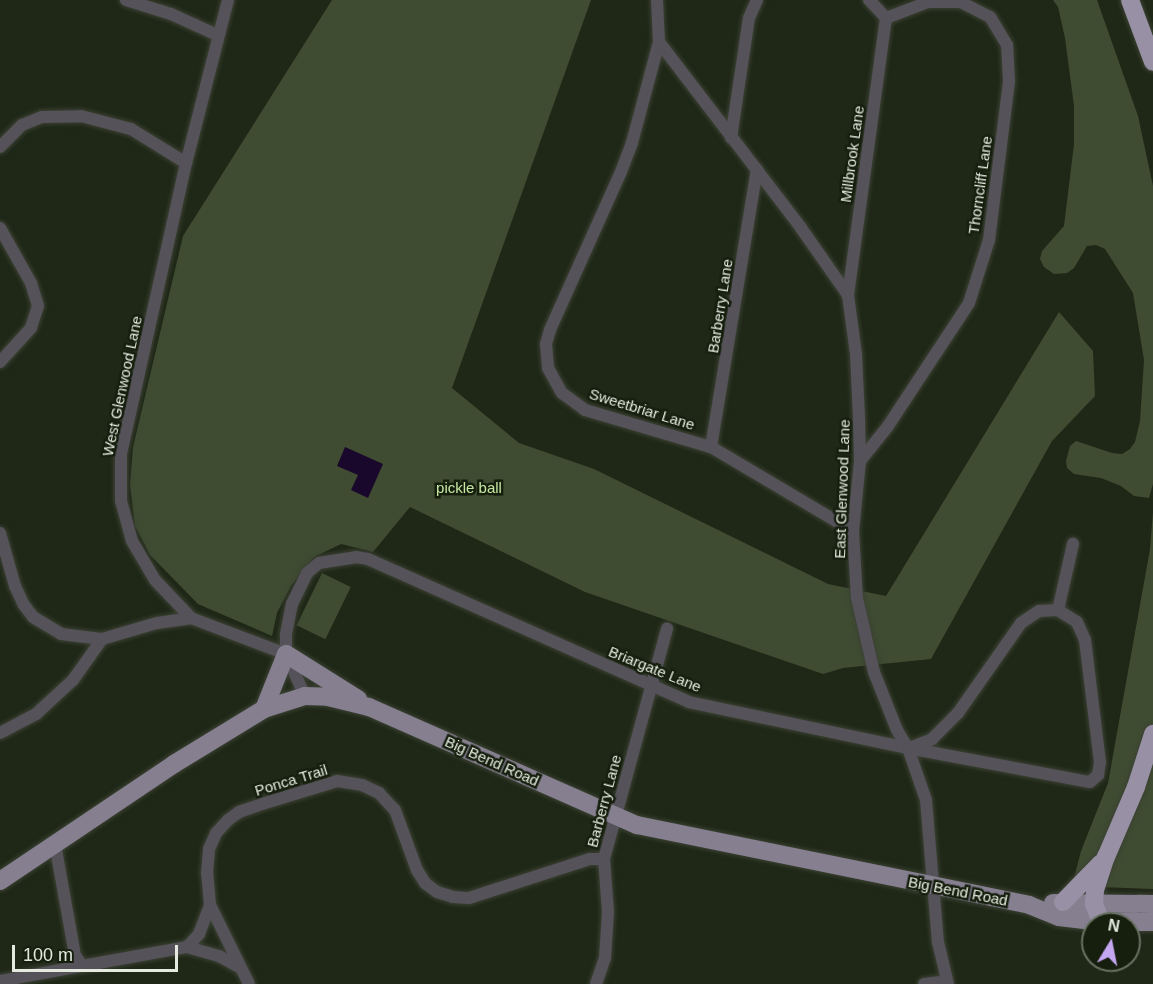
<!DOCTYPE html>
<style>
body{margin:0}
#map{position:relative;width:1153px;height:984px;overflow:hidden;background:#1f2717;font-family:Arial,sans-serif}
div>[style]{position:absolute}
.green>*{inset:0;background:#3f4c32;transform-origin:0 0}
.water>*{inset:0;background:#19082b}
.roads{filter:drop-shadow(0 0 2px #3b4233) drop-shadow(0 0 2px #3b4233)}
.street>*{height:12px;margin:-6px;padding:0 6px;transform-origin:6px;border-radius:6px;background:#55525a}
.primary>*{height:18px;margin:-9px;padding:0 9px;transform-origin:9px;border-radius:9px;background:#857f90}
.highway>*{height:18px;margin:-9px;padding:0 9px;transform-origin:9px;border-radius:9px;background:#9891a5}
span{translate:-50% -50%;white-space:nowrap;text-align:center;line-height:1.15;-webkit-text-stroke:5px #161e0e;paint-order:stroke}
.street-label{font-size:15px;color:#e4eadf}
.park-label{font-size:15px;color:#c6e8a3}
.north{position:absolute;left:1081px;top:912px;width:60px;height:60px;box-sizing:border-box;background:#161e0e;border:2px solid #687062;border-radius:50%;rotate:10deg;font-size:16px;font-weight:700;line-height:24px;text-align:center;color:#e4eadf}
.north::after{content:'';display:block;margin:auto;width:21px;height:27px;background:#c4a7f1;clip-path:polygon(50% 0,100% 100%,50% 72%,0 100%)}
.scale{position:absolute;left:12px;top:945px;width:166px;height:27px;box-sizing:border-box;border:3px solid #e4eadf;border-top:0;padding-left:8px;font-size:18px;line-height:21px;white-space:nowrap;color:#e4eadf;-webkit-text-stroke:4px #161e0e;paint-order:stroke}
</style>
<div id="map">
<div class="green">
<i style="clip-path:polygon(332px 0,591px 0,452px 388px,519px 443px,594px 469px,828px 584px,886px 596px,1059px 312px,1093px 351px,1095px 396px,1052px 441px,931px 659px,843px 668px,823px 674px,585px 592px,410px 507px,373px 552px,341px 544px,314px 557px,291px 586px,277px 613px,272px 636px,198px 604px,150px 555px,135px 526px,130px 485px,133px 447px,183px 236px)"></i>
<i style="clip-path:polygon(1053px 0,1097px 0,1138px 116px,1153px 186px,1153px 484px,1149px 498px,1134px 496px,1121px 486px,1101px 478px,1074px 474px,1067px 468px,1066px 461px,1070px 446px,1076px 441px,1112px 453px,1122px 454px,1130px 449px,1135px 442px,1140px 421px,1144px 360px,1133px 293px,1105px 249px,1096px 245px,1087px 246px,1074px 268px,1067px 273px,1054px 274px,1044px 267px,1040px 259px,1042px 251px,1064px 226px,1074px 144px,1074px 106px,1065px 38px,1058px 7px)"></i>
<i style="clip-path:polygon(1153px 512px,1153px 889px,1072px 886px,1081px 851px,1108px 783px,1150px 549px)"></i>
<i style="left:322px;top:573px;width:32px;height:58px;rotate:26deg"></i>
</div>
<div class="water">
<i style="clip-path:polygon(345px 447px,383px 464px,368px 498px,351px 490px,358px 475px,337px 466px)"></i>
</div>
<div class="roads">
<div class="street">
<i style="left:126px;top:0;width:47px;rotate:17.3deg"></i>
<i style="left:171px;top:14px;width:51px;rotate:24.5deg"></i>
<i style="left:228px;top:0;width:168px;rotate:104.4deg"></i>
<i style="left:186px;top:163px;width:298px;rotate:102.6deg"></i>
<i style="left:121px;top:454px;width:47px;rotate:90deg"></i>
<i style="left:121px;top:501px;width:41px;rotate:74.6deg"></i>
<i style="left:132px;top:541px;width:45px;rotate:59.5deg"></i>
<i style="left:155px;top:580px;width:52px;rotate:46.5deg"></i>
<i style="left:191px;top:618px;width:102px;rotate:20.8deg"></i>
<i style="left:286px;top:654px;width:46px;rotate:65.7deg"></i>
<i style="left:657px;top:0;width:42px;rotate:87.3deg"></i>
<i style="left:659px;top:42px;width:234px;rotate:52.6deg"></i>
<i style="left:801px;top:228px;width:82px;rotate:55deg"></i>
<i style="left:848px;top:295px;width:60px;rotate:82.3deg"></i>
<i style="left:856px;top:354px;width:63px;rotate:87.3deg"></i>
<i style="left:859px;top:417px;width:44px;rotate:88.7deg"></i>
<i style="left:860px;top:461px;width:70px;rotate:95.7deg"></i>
<i style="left:853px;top:531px;width:67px;rotate:86.6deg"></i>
<i style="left:857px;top:598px;width:76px;rotate:77.1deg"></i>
<i style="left:874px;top:672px;width:62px;rotate:68.4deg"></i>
<i style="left:897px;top:730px;width:21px;rotate:59deg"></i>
<i style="left:908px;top:748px;width:55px;rotate:70.9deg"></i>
<i style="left:926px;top:800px;width:143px;rotate:85.2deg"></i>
<i style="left:938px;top:942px;width:43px;rotate:76.6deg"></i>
<i style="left:659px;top:42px;width:105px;rotate:105deg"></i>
<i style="left:632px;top:143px;width:33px;rotate:111deg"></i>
<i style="left:620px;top:174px;width:171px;rotate:114.2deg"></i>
<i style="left:550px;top:330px;width:15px;rotate:106deg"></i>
<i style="left:546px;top:344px;width:24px;rotate:85deg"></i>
<i style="left:548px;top:368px;width:29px;rotate:61deg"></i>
<i style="left:562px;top:393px;width:29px;rotate:36deg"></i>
<i style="left:585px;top:410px;width:131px;rotate:16.4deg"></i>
<i style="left:711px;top:447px;width:165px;rotate:30.6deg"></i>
<i style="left:731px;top:138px;width:121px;rotate:-81.5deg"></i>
<i style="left:749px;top:18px;width:20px;rotate:-66deg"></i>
<i style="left:0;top:147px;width:31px;rotate:-45deg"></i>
<i style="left:22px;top:125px;width:22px;rotate:-22deg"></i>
<i style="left:42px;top:117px;width:39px;rotate:-1deg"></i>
<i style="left:81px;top:116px;width:52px;rotate:14.6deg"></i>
<i style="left:131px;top:129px;width:65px;rotate:31.7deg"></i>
<i style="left:0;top:228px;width:63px;rotate:60.6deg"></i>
<i style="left:31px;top:283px;width:24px;rotate:73deg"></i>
<i style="left:38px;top:306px;width:23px;rotate:108deg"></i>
<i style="left:31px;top:328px;width:46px;rotate:132.4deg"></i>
<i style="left:848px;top:295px;width:280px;rotate:-82.2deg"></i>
<i style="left:711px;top:447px;width:281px;rotate:-80.6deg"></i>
<i style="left:860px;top:461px;width:45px;rotate:-51.3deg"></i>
<i style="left:888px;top:426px;width:147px;rotate:-56.6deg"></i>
<i style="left:969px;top:303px;width:66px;rotate:-72.4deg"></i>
<i style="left:989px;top:240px;width:160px;rotate:-82.8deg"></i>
<i style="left:1009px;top:81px;width:36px;rotate:-93deg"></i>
<i style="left:1007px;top:45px;width:33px;rotate:-121deg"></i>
<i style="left:990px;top:17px;width:33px;rotate:-153deg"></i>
<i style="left:961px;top:2px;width:33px;rotate:180deg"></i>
<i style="left:928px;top:2px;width:45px;rotate:159.1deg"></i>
<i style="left:886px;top:18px;width:25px;rotate:-133deg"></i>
<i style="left:0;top:533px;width:55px;rotate:74.2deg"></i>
<i style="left:15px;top:586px;width:21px;rotate:65deg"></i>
<i style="left:24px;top:605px;width:15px;rotate:53deg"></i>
<i style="left:33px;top:617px;width:33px;rotate:31deg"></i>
<i style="left:61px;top:634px;width:41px;rotate:7deg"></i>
<i style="left:286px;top:654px;width:20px;rotate:-90deg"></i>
<i style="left:286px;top:634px;width:31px;rotate:-79deg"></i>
<i style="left:292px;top:604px;width:34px;rotate:-64deg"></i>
<i style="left:307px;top:573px;width:16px;rotate:-40deg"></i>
<i style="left:319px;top:563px;width:37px;rotate:-9deg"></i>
<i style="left:356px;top:557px;width:12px;rotate:9deg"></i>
<i style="left:368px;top:559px;width:351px;rotate:24deg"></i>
<i style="left:689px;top:702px;width:224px;rotate:11.9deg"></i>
<i style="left:908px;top:748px;width:185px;rotate:10.6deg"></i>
<i style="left:1090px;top:782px;width:11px;rotate:-41deg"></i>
<i style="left:1098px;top:775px;width:13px;rotate:-81deg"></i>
<i style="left:1100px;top:762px;width:123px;rotate:-97deg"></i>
<i style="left:1085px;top:640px;width:20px;rotate:-114deg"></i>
<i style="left:1077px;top:622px;width:22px;rotate:-148deg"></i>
<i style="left:0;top:733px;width:41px;rotate:-27.8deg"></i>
<i style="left:36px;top:714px;width:50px;rotate:-42.6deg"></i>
<i style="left:73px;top:680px;width:50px;rotate:-54.7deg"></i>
<i style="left:102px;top:639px;width:57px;rotate:-16.2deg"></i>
<i style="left:157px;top:623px;width:34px;rotate:-8deg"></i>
<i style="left:909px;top:748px;width:25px;rotate:-21deg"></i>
<i style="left:932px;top:739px;width:37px;rotate:-45deg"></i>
<i style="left:958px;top:713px;width:110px;rotate:-55deg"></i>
<i style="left:1021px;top:623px;width:22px;rotate:-34deg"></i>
<i style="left:1039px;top:611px;width:19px;rotate:-3deg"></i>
<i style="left:1058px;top:610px;width:68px;rotate:-77.2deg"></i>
<i style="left:55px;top:844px;width:113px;rotate:79.8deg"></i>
<i style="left:75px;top:955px;width:13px;rotate:58deg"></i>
<i style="left:82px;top:966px;width:107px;rotate:-10.3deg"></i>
<i style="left:187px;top:947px;width:18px;rotate:-47deg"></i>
<i style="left:199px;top:934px;width:31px;rotate:-69deg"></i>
<i style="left:210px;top:905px;width:88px;rotate:63.7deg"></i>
<i style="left:210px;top:905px;width:32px;rotate:-95deg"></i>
<i style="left:207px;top:873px;width:24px;rotate:-85deg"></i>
<i style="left:209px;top:849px;width:17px;rotate:-66deg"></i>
<i style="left:216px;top:833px;width:18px;rotate:-47deg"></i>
<i style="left:228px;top:820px;width:14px;rotate:-36deg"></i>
<i style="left:239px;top:812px;width:24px;rotate:-19deg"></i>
<i style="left:262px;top:804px;width:78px;rotate:-17deg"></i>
<i style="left:337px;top:781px;width:25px;rotate:9deg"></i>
<i style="left:362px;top:785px;width:19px;rotate:25deg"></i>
<i style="left:379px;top:793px;width:23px;rotate:47deg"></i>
<i style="left:395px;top:810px;width:64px;rotate:69.9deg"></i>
<i style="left:417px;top:870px;width:15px;rotate:58deg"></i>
<i style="left:425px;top:883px;width:15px;rotate:37deg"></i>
<i style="left:437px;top:892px;width:17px;rotate:17deg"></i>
<i style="left:453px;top:897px;width:16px;rotate:4deg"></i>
<i style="left:469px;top:898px;width:127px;rotate:-17.9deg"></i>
<i style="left:590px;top:859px;width:14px"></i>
<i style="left:187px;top:947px;width:33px;rotate:16deg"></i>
<i style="left:219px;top:956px;width:25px;rotate:29deg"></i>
<i style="left:0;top:981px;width:83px;rotate:-10.4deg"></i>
<i style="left:596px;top:984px;width:28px;rotate:-71deg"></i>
<i style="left:605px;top:958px;width:46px;rotate:-86.3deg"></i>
<i style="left:608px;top:912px;width:53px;rotate:-94.3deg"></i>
<i style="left:604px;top:859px;width:239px;rotate:-74.7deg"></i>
<i style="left:924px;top:984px;width:23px;rotate:-7deg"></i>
</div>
<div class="primary">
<i style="left:264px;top:709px;width:59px;rotate:-68.2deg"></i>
<i style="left:286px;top:654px;width:85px;rotate:32deg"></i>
<i style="left:0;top:881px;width:210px;rotate:-33.9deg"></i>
<i style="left:174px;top:764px;width:105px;rotate:-31.4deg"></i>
<i style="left:264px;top:709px;width:43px;rotate:-17.6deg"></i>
<i style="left:305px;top:696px;width:23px;rotate:2deg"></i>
<i style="left:328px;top:697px;width:42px;rotate:13.7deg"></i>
<i style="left:369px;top:707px;width:293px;rotate:23.8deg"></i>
<i style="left:637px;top:825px;width:400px;rotate:11.5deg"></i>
<i style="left:1029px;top:905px;width:32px;rotate:22deg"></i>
<i style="left:1059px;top:917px;width:42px;rotate:6.8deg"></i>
<i style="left:1101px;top:922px;width:52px"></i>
<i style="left:1053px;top:903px;width:100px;rotate:0.6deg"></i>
</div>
<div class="highway">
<i style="left:1130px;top:0;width:66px;rotate:69.6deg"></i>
<i style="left:1063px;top:902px;width:54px;rotate:-45.7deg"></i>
<i style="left:1101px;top:922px;width:19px;rotate:-111deg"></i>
<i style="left:1094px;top:904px;width:14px;rotate:-86deg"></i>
<i style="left:1095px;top:890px;width:35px;rotate:-72deg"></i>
<i style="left:1106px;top:857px;width:76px;rotate:-66.8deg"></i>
<i style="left:1136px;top:787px;width:56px;rotate:-72.2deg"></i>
</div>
</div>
<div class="street-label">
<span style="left:852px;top:154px;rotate:-82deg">Millbrook Lane</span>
<span style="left:980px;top:185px;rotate:-82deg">Thorncliff Lane</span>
<span style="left:720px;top:306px;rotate:-81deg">Barberry Lane</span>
<span style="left:122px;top:386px;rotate:-78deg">West Glenwood Lane</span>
<span style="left:642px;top:409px;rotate:17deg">Sweetbriar Lane</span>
<span style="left:842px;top:489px;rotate:-88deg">East Glenwood Lane</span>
<span style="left:655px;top:669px;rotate:22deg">Briargate Lane</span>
<span style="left:492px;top:761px;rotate:24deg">Big Bend Road</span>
<span style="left:291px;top:780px;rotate:-17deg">Ponca Trail</span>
<span style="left:604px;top:801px;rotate:-75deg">Barberry Lane</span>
<span style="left:958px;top:891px;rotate:11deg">Big Bend Road</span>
</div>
<div class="park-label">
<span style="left:469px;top:488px">pickle ball</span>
</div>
<div class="north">N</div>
<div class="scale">100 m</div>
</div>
